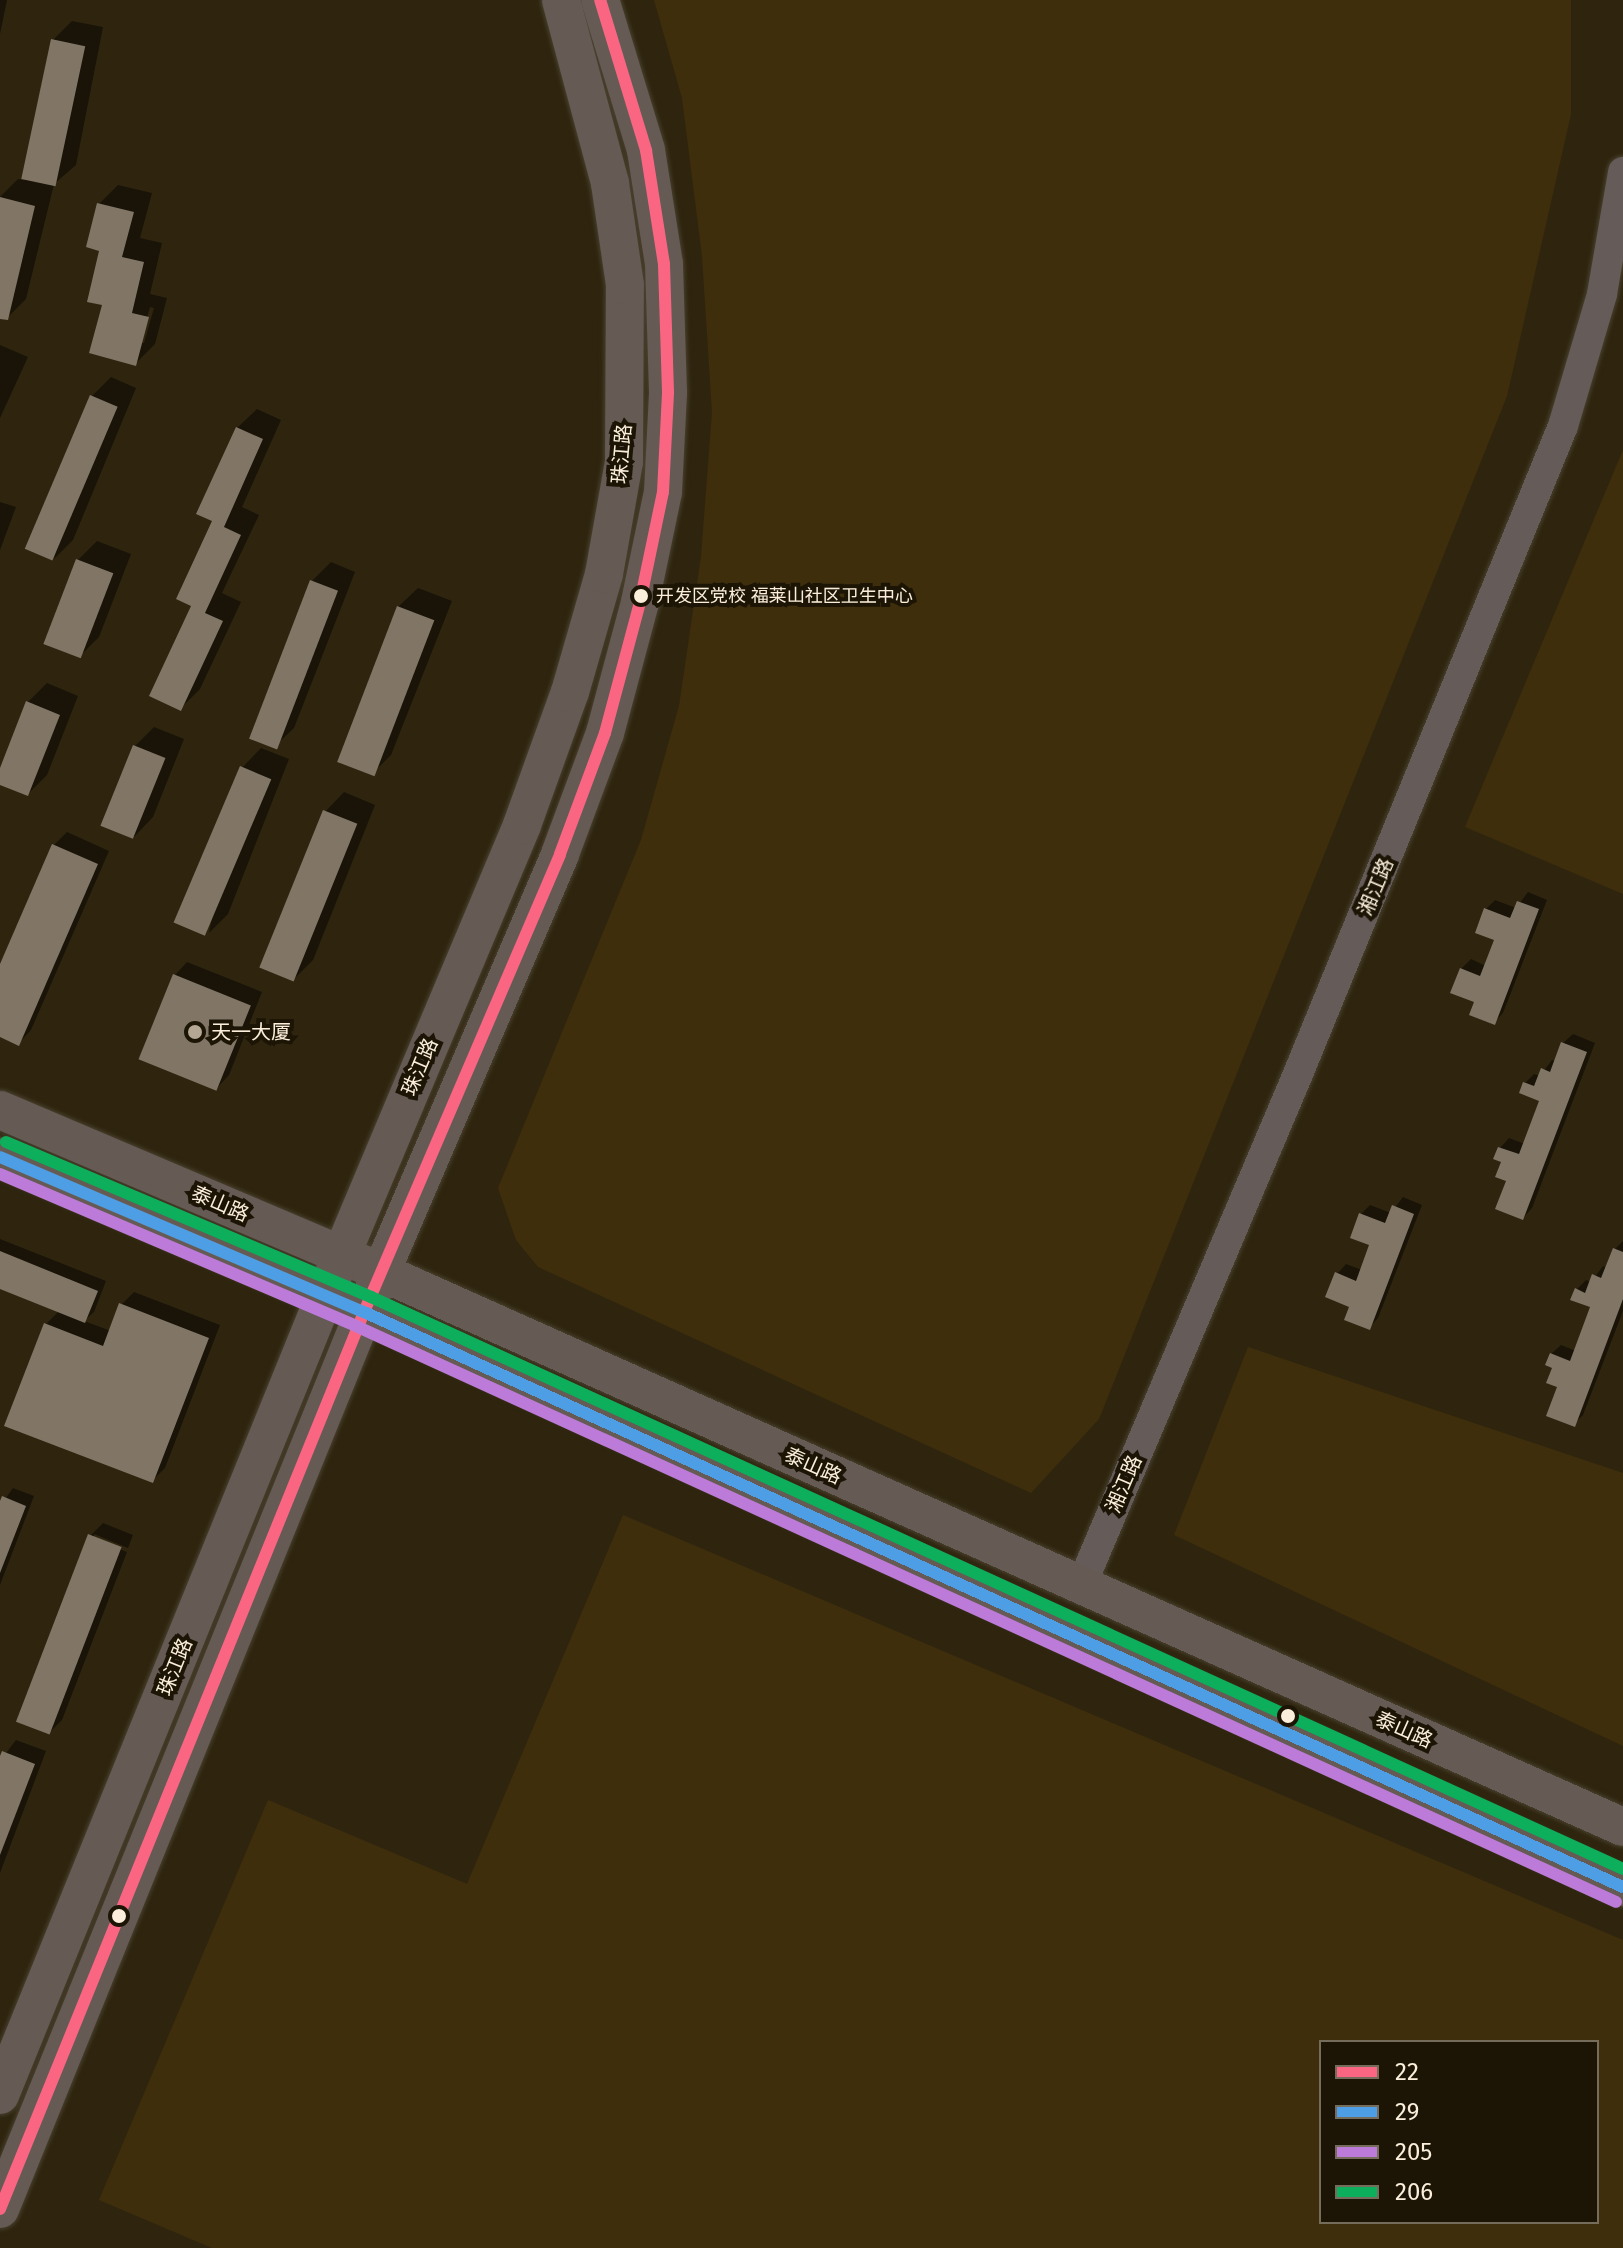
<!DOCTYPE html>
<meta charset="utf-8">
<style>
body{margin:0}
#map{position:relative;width:1623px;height:2248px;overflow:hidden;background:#2f250f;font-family:"Fira Sans","Noto Sans SC",sans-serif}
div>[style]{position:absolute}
.built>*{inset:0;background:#3e2e0c}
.shadow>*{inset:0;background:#0007}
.building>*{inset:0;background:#817666;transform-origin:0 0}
.roads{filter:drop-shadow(0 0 2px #49402e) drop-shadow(0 0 2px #49402e)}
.minor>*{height:30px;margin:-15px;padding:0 15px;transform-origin:15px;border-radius:15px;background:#655b59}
.major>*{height:38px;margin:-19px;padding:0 19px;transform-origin:19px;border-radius:19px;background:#655a54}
.bus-1>*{height:12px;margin:-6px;padding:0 6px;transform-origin:6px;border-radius:6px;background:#fa6682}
.bus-2>*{height:12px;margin:-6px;padding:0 6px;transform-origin:6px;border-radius:6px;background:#4d9ee5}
.bus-3>*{height:12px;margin:-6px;padding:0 6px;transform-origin:6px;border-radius:6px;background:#bd7bd9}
.bus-4>*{height:12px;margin:-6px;padding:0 6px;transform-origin:6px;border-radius:6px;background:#0daf5c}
.dots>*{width:22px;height:22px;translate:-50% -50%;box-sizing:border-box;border:4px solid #1c1405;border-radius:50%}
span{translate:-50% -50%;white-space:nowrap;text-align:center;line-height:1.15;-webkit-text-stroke:8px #1c1405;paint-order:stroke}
.bus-label{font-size:18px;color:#fbefdb}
.left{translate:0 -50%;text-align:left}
.street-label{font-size:20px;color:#fbefdb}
.poi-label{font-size:20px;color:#fbefdb}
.legend{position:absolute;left:1319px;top:2040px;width:280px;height:184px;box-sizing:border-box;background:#1c1405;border:2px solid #756c5b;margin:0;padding:10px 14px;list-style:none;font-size:24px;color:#fbefdb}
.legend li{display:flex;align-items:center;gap:16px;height:40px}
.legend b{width:40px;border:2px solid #756c5b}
</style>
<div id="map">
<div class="built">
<i style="clip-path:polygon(654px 0,1571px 0,1571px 114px,1507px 396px,1099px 1419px,1031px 1493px,538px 1267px,516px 1240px,498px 1188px,641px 840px,679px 706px,701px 557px,712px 412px,702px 256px,682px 98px)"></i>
<i style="clip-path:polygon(1623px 450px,1623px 894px,1465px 827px)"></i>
<i style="clip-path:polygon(1248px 1347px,1623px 1473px,1623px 1746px,1174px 1535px)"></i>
<i style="clip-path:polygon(evenodd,623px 1515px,1623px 1940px,1623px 2248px,212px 2248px,99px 2200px,268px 1800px,467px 1884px,623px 1515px,1321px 2042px,1597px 2042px,1597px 2222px,1321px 2222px,1321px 2042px)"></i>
</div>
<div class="shadow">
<i style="clip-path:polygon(0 0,7px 0,0 34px)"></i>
<i style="clip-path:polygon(72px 21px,103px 27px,76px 165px,54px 184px,26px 299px,7px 318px,0 316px,0 197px,18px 179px,25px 180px,53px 40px)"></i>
<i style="clip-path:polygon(evenodd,118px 185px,152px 193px,140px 238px,162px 243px,150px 294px,167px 298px,155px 344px,136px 363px,104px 304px,99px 204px,118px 185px,150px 307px,154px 308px,144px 343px,140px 343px,150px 307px)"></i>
<i style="clip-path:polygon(0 345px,28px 357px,0 418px)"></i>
<i style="clip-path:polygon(111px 377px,136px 388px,73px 540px,54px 559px,92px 396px)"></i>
<i style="clip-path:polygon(257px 409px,281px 420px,242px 507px,259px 515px,222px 593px,241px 602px,200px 689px,181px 708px,193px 605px,237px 428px)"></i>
<i style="clip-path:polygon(0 502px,16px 507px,0 550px)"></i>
<i style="clip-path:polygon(97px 541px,131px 554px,99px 637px,80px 656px,78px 560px)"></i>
<i style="clip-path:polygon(331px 562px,355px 572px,294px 728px,274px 747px,312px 581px)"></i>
<i style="clip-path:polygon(418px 588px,452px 601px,391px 755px,372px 774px,398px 607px)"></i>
<i style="clip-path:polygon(47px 683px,78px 696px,47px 775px,28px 794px,0 783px,0 773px,28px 702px)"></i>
<i style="clip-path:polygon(154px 727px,184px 739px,153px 817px,134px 837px,135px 746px)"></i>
<i style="clip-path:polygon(261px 748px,289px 759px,228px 914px,209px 933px,242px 768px)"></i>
<i style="clip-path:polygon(344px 792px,375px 805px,313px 960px,294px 979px,325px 812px)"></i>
<i style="clip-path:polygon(67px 832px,109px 851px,31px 1030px,19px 1043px,0 1035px,0 969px,54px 845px)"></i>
<i style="clip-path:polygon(1528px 892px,1547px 900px,1503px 1013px,1494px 1023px,1476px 1001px,1461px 969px,1471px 959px,1486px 966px,1497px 939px,1486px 909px,1495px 900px,1516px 908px)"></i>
<i style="clip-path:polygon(187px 962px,262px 992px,229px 1075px,217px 1088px,175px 975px)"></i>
<i style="clip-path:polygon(1573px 1034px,1595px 1043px,1532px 1208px,1523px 1218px,1500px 1148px,1509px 1138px,1525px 1144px,1542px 1100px,1525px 1083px,1534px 1074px,1540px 1076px,1552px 1060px,1556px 1061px,1563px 1043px)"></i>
<i style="clip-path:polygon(1403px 1197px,1422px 1205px,1378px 1318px,1369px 1328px,1352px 1306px,1337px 1274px,1346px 1264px,1362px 1270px,1372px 1244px,1361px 1214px,1370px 1205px,1391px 1213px)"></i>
<i style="clip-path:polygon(0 1239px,106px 1281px,94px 1312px,84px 1321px,111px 1331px,121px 1305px,134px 1292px,220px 1325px,165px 1468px,152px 1481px,46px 1324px,59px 1311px,0 1287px)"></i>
<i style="clip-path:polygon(1623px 1241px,1623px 1311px,1583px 1415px,1574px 1424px,1551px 1354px,1561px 1345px,1576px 1351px,1593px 1306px,1576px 1290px,1586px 1280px,1591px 1282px,1603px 1266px,1607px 1268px,1615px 1249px)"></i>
<i style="clip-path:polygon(13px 1488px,34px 1496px,0 1585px,0 1506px)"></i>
<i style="clip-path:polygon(103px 1523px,133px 1535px,128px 1548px,94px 1534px,94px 1539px,127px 1552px,62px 1720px,50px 1732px,90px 1536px)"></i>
<i style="clip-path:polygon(16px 1740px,46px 1751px,0 1873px,0 1761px)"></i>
</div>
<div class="building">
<i style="left:51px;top:39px;width:35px;height:143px;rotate:12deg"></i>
<i style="clip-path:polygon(0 197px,35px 206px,8px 320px,0 319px)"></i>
<i style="clip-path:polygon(97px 203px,134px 212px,122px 257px,144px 262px,132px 313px,149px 317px,136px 366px,89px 353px,102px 305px,87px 302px,99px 251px,86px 247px)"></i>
<i style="left:90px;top:395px;width:30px;height:167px;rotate:23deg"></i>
<i style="clip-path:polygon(236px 427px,263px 439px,224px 527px,241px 535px,205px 613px,223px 621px,181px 711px,149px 696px,191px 606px,176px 599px,212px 521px,196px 514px)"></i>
<i style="left:76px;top:559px;width:40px;height:91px;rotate:21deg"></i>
<i style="left:310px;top:580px;width:30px;height:170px;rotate:21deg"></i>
<i style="left:397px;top:606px;width:40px;height:167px;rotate:21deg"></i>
<i style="clip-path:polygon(26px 701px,60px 715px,28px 796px,0 785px,0 768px)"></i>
<i style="left:133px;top:745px;width:35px;height:87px;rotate:22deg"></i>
<i style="left:240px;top:766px;width:34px;height:170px;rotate:23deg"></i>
<i style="left:323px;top:810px;width:37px;height:170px;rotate:22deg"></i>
<i style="clip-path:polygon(52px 844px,98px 864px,19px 1046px,0 1037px,0 964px)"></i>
<i style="clip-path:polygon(1517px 901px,1539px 909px,1495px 1025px,1469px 1015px,1474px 1002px,1450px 993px,1460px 968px,1480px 976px,1494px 940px,1475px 933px,1484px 908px,1510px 918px)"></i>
<i style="left:173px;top:974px;width:84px;height:92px;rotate:22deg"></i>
<i style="clip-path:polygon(1561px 1042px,1587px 1052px,1523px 1220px,1495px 1209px,1506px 1181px,1495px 1177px,1501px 1162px,1493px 1159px,1498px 1147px,1519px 1154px,1539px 1101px,1519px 1093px,1523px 1082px,1534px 1086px,1541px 1068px,1550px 1072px)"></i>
<i style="clip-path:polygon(1392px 1205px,1414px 1214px,1370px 1330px,1344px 1320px,1349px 1307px,1325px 1297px,1335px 1272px,1356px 1281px,1369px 1245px,1350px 1238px,1359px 1213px,1385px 1223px)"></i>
<i style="clip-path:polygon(1613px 1248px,1623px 1252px,1623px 1299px,1575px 1427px,1546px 1416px,1557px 1387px,1546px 1383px,1552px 1368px,1545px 1365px,1550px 1353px,1570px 1361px,1590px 1307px,1570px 1300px,1575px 1288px,1585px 1293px,1592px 1274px,1601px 1278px)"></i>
<i style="clip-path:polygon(0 1251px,98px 1291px,85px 1323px,0 1289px)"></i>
<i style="clip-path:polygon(119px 1303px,209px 1338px,153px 1483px,4px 1426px,44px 1323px,103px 1346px)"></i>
<i style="clip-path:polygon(2px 1496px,26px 1506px,0 1573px,0 1501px)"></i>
<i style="left:88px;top:1534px;width:36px;height:201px;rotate:21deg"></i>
<i style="clip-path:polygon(2px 1751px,35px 1764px,0 1855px,0 1756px)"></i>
</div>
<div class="roads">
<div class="minor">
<i style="left:1081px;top:1586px;width:556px;rotate:-67.03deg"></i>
<i style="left:1298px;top:1074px;width:700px;rotate:-67.76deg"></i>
<i style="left:1563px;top:426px;width:138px;rotate:-73.5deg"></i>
<i style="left:1602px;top:294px;width:124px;rotate:-80.2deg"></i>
</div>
<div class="major">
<i style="left:0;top:1110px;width:414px;rotate:23deg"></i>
<i style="left:381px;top:1272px;width:1360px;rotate:24.08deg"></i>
<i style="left:0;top:1157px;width:396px;rotate:23.1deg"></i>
<i style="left:364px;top:1312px;width:1384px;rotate:24.55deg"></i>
<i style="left:0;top:2095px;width:906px;rotate:-67.88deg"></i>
<i style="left:341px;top:1256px;width:467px;rotate:-67.2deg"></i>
<i style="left:522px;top:825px;width:141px;rotate:-70.2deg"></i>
<i style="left:570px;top:692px;width:123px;rotate:-73.9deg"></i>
<i style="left:604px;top:574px;width:114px;rotate:-79.9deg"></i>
<i style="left:624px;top:462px;width:177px;rotate:-89.7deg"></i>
<i style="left:625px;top:285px;width:103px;rotate:-98.4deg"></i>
<i style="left:610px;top:183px;width:189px;rotate:-105deg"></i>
<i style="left:0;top:2209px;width:968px;rotate:-67.91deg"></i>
<i style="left:364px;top:1312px;width:498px;rotate:-66.8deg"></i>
<i style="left:560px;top:854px;width:129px;rotate:-69.6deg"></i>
<i style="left:605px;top:733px;width:136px;rotate:-75deg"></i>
<i style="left:640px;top:602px;width:112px;rotate:-78.2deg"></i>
<i style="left:663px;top:492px;width:100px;rotate:-87.1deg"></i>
<i style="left:668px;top:392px;width:128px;rotate:-91.8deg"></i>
<i style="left:664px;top:264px;width:115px;rotate:-99deg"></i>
<i style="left:646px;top:150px;width:157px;rotate:-107deg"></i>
</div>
</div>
<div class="bus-1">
<i style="left:0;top:2209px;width:968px;rotate:-67.91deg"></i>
<i style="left:364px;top:1312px;width:498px;rotate:-66.8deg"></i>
<i style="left:560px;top:854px;width:129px;rotate:-69.6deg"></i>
<i style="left:605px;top:733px;width:136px;rotate:-75deg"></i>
<i style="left:640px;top:602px;width:112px;rotate:-78.2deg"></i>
<i style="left:663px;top:492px;width:100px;rotate:-87.1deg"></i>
<i style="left:668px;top:392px;width:128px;rotate:-91.8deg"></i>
<i style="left:664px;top:264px;width:115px;rotate:-99deg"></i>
<i style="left:646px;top:150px;width:157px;rotate:-107deg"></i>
</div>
<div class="bus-2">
<i style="left:0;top:1157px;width:396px;rotate:23.1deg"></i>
<i style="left:364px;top:1312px;width:1384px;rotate:24.55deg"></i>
</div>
<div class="bus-3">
<i style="left:0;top:1174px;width:389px;rotate:23.1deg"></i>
<i style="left:358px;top:1327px;width:1383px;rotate:24.56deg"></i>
</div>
<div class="bus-4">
<i style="left:6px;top:1142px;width:397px;rotate:23deg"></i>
<i style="left:371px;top:1297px;width:1376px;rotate:24.55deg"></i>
</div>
<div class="dots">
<i style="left:641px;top:596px;background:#fbefdb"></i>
<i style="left:195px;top:1032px;background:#b4a894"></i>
<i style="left:1288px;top:1716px;background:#fbefdb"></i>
<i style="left:119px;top:1916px;background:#fbefdb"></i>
</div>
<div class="bus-label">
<span class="left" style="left:656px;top:596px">开发区党校 福莱山社区卫生中心</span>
</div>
<div class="street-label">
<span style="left:622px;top:454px;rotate:-85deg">珠江路</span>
<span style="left:1376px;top:887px;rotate:-67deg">湘江路</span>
<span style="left:420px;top:1067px;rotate:-67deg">珠江路</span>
<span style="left:220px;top:1204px;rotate:23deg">泰山路</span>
<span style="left:813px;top:1466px;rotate:24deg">泰山路</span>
<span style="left:1124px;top:1484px;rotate:-67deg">湘江路</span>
<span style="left:175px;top:1667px;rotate:-68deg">珠江路</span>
<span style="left:1404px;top:1730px;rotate:24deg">泰山路</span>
</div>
<div class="poi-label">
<span class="left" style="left:211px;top:1032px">天一大厦</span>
</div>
<ul class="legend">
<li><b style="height:10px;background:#fa6682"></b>22</li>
<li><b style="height:10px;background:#4d9ee5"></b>29</li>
<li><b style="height:10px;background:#bd7bd9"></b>205</li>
<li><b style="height:10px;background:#0daf5c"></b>206</li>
</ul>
</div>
